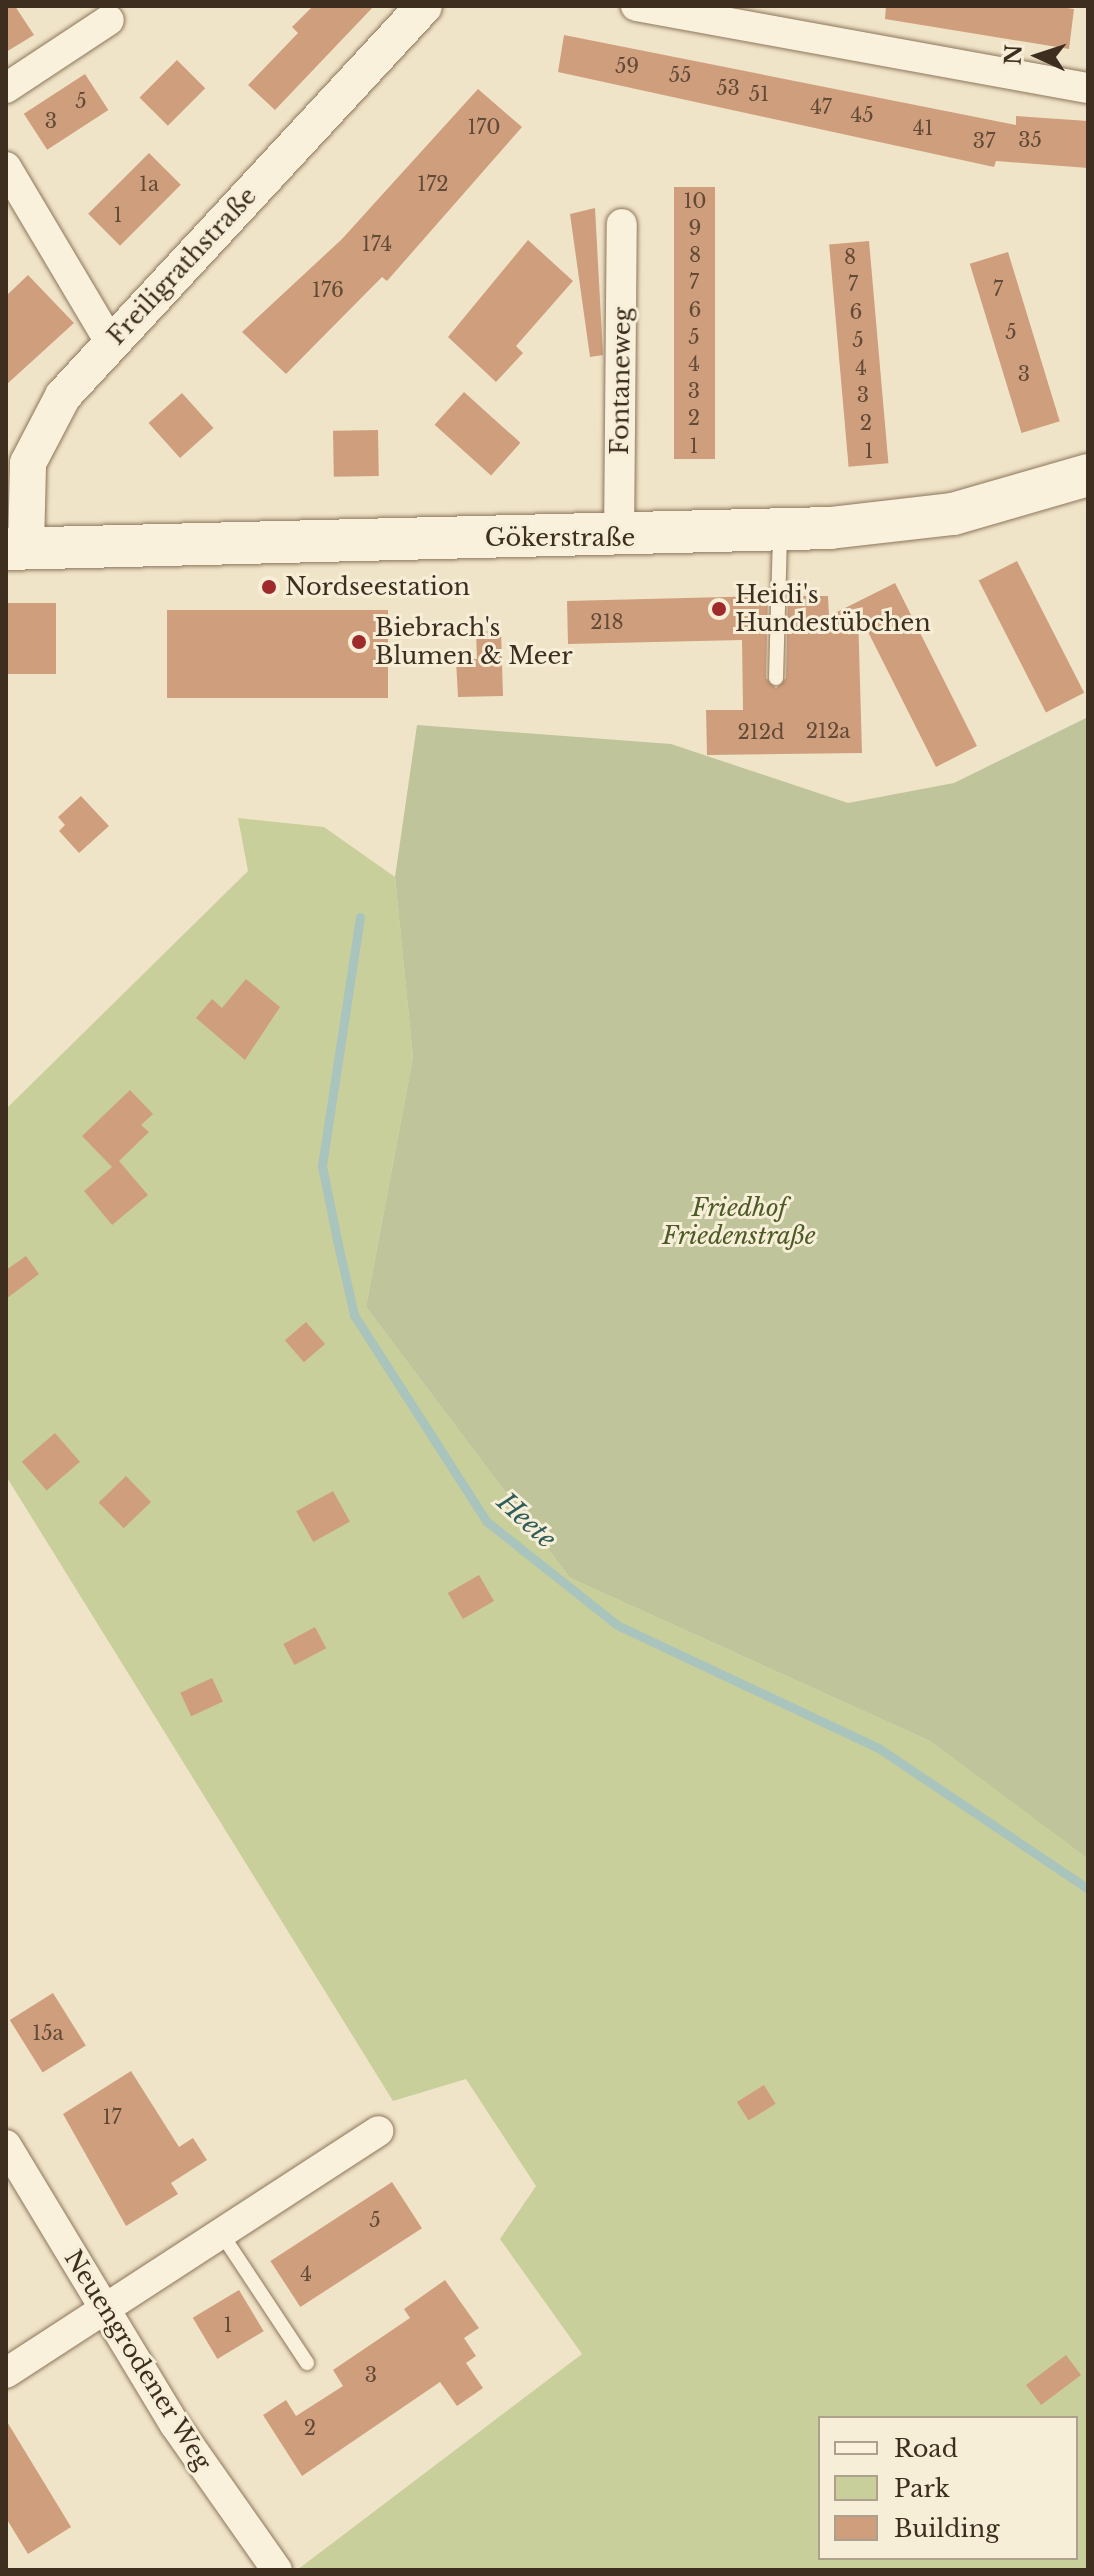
<!DOCTYPE html>
<meta charset="utf-8">
<style>
body{margin:0}
#map{position:relative;width:1094px;height:2576px;overflow:hidden;background:#f0e4c8;font-family:"Libre Baskerville",serif}
div>[style]{position:absolute}
.green>*{inset:0;background:#c9cf9b}
.cemetery>*{inset:0;background:#bfc49a}
.stream>*{height:9px;margin:-4.5px;padding:0 4.5px;transform-origin:4.5px;border-radius:4.5px;background:#a9c4bc}
.building>*{inset:0;background:#cf9f7d;transform-origin:0 0}
.roads{filter:drop-shadow(0 0 2px #8d765c) drop-shadow(0 0 2px #8d765c)}
.service>*{height:14px;margin:-7px;padding:0 7px;transform-origin:7px;border-radius:7px;background:#faf1dc}
.minor>*{height:30px;margin:-15px;padding:0 15px;transform-origin:15px;border-radius:15px;background:#faf1dc}
.tertiary>*{height:36px;margin:-18px;padding:0 18px;transform-origin:18px;border-radius:18px;background:#faf1dc}
.secondary>*{height:42px;margin:-21px;padding:0 21px;transform-origin:21px;border-radius:21px;background:#faf1dc}
.dots>*{width:22px;height:22px;translate:-50% -50%;box-sizing:border-box;border:4px solid #f7eed8;border-radius:50%}
span{translate:-50% -50%;white-space:nowrap;text-align:center;line-height:1.15;-webkit-text-stroke:6px #f7eed8;paint-order:stroke}
.number-label{font-size:20px;color:#624a37}
.number-label span{-webkit-text-stroke-width:0}
.street-label{font-size:24px;color:#3d2e20}
.poi-label{font-size:24px;color:#3d2e20}
.left{translate:0 -50%;text-align:left}
.park-label{font-size:24px;color:#4d5a26;font-style:italic}
.water-label{font-size:26px;color:#2f5d5a;font-style:italic}
.frame{position:absolute;inset:0;border:8px solid #3d2e20;pointer-events:none}
.legend{position:absolute;left:818px;top:2416px;width:260px;height:144px;box-sizing:border-box;background:#f7eed8;border:2px solid #ada18e;margin:0;padding:10px 14px;list-style:none;font-size:24px;color:#3d2e20}
.legend li{display:flex;align-items:center;gap:16px;height:40px}
.legend b{width:40px;border:2px solid #ada18e}
.north{position:absolute;left:998px;top:16px;width:80px;height:80px;-webkit-text-stroke:6px #f7eed8;paint-order:stroke;rotate:273deg;font-size:22px;font-weight:700;line-height:32px;text-align:center;color:#3d2e20}
.north::after{content:'';display:block;margin:auto;width:28px;height:36px;background:#3d2e20;clip-path:polygon(50% 0,100% 100%,50% 72%,0 100%)}
</style>
<div id="map">
<div class="green">
<i style="clip-path:polygon(evenodd,238px 818px,324px 827px,395px 877px,413px 1057px,366px 1307px,570px 1578px,930px 1741px,1088px 1859px,1088px 2570px,297px 2570px,582px 2354px,500px 2239px,536px 2186px,466px 2079px,393px 2101px,6px 1476px,6px 1109px,248px 871px,238px 818px,820px 2418px,1076px 2418px,1076px 2558px,820px 2558px,820px 2418px)"></i>
</div>
<div class="cemetery">
<i style="clip-path:polygon(1088px 717px,1088px 1859px,930px 1741px,570px 1578px,366px 1307px,413px 1057px,395px 877px,417px 725px,671px 744px,848px 803px,954px 783px)"></i>
</div>
<div class="stream">
<i style="left:360px;top:917px;width:252px;rotate:98.7deg"></i>
<i style="left:322px;top:1166px;width:76px;rotate:78.5deg"></i>
<i style="left:337px;top:1240px;width:77px;rotate:77.2deg"></i>
<i style="left:354px;top:1315px;width:245px;rotate:57.3deg"></i>
<i style="left:486px;top:1521px;width:167px;rotate:38.4deg"></i>
<i style="left:617px;top:1625px;width:291px;rotate:25.2deg"></i>
<i style="left:880px;top:1749px;width:251px;rotate:33.9deg"></i>
</div>
<div class="building">
<i style="clip-path:polygon(6px 6px,15px 6px,34px 35px,6px 52px)"></i>
<i style="clip-path:polygon(313px 6px,374px 6px,275px 110px,248px 85px,298px 33px,292px 27px)"></i>
<i style="clip-path:polygon(886px 6px,1053px 6px,1074px 9px,1069px 49px,885px 19px)"></i>
<i style="clip-path:polygon(564px 35px,1016px 125px,1016px 116px,1088px 121px,1088px 168px,996px 161px,994px 167px,558px 72px)"></i>
<i style="left:177px;top:60px;width:40px;height:53px;rotate:45deg"></i>
<i style="left:85px;top:74px;width:43px;height:73px;rotate:57deg"></i>
<i style="clip-path:polygon(478px 89px,522px 127px,387px 281px,382px 277px,286px 374px,242px 332px,342px 239px)"></i>
<i style="left:149px;top:153px;width:45px;height:86px;rotate:45deg"></i>
<i style="left:674px;top:187px;width:41px;height:272px"></i>
<i style="clip-path:polygon(595px 208px,603px 355px,590px 357px,570px 214px)"></i>
<i style="clip-path:polygon(528px 240px,573px 281px,516px 346px,523px 353px,496px 382px,448px 337px)"></i>
<i style="left:869px;top:241px;width:223px;height:40px;rotate:85deg"></i>
<i style="left:1008px;top:252px;width:177px;height:40px;rotate:73deg"></i>
<i style="clip-path:polygon(28px 275px,74px 323px,6px 385px,6px 296px)"></i>
<i style="left:464px;top:392px;width:76px;height:44px;rotate:42deg"></i>
<i style="left:182px;top:393px;width:47px;height:45px;rotate:48deg"></i>
<i style="left:378px;top:430px;width:46px;height:45px;rotate:89deg"></i>
<i style="left:1017px;top:561px;width:148px;height:43px;rotate:63deg"></i>
<i style="clip-path:polygon(895px 583px,977px 746px,936px 767px,858px 612px,862px 753px,707px 755px,706px 710px,743px 710px,742px 640px,568px 644px,567px 601px,768px 596px,766px 678px,776px 688px,786px 678px,788px 596px,828px 596px,829px 616px)"></i>
<i style="left:56px;top:603px;width:71px;height:50px;rotate:90deg"></i>
<i style="left:388px;top:610px;width:88px;height:221px;rotate:90deg"></i>
<i style="clip-path:polygon(501px 631px,503px 696px,458px 697px,456px 660px,477px 659px,476px 632px)"></i>
<i style="clip-path:polygon(81px 796px,109px 826px,79px 853px,59px 831px,65px 825px,58px 817px)"></i>
<i style="clip-path:polygon(246px 979px,280px 1007px,245px 1060px,196px 1018px,212px 999px,222px 1008px)"></i>
<i style="clip-path:polygon(130px 1090px,153px 1114px,141px 1125px,149px 1132px,119px 1161px,148px 1195px,112px 1225px,84px 1191px,112px 1167px,82px 1136px)"></i>
<i style="clip-path:polygon(26px 1256px,39px 1274px,6px 1299px,6px 1270px)"></i>
<i style="left:306px;top:1322px;width:29px;height:28px;rotate:49deg"></i>
<i style="left:55px;top:1433px;width:38px;height:44px;rotate:49deg"></i>
<i style="left:126px;top:1476px;width:36px;height:38px;rotate:46deg"></i>
<i style="left:333px;top:1491px;width:35px;height:42px;rotate:61deg"></i>
<i style="left:479px;top:1575px;width:30px;height:36px;rotate:60deg"></i>
<i style="left:315px;top:1627px;width:24px;height:36px;rotate:62deg"></i>
<i style="left:212px;top:1678px;width:26px;height:35px;rotate:65deg"></i>
<i style="left:53px;top:1993px;width:62px;height:51px;rotate:58deg"></i>
<i style="clip-path:polygon(131px 2071px,179px 2147px,193px 2138px,207px 2160px,171px 2183px,178px 2194px,126px 2226px,63px 2114px)"></i>
<i style="left:764px;top:2085px;width:22px;height:32px;rotate:58deg"></i>
<i style="left:392px;top:2182px;width:55px;height:145px;rotate:57deg"></i>
<i style="clip-path:polygon(445px 2280px,479px 2328px,464px 2338px,476px 2356px,466px 2363px,483px 2388px,457px 2406px,440px 2382px,302px 2476px,263px 2415px,286px 2400px,296px 2416px,343px 2386px,333px 2370px,410px 2318px,404px 2309px)"></i>
<i style="left:239px;top:2290px;width:48px;height:54px;rotate:59deg"></i>
<i style="left:1066px;top:2355px;width:25px;height:50px;rotate:53deg"></i>
<i style="clip-path:polygon(6px 2420px,71px 2527px,28px 2554px,6px 2518px)"></i>
</div>
<div class="roads">
<div class="service">
<i style="left:776px;top:678px;width:144px;rotate:-88.4deg"></i>
<i style="left:221px;top:2233px;width:156px;rotate:56.5deg"></i>
</div>
<div class="minor">
<i style="left:636px;top:6px;width:459px;rotate:10.3deg"></i>
<i style="left:6px;top:88px;width:123px;rotate:-33.4deg"></i>
<i style="left:6px;top:167px;width:206px;rotate:59.3deg"></i>
<i style="left:619px;top:539px;width:315px;rotate:-89.5deg"></i>
<i style="left:6px;top:2145px;width:327px;rotate:58.9deg"></i>
<i style="left:175px;top:2425px;width:177px;rotate:54.9deg"></i>
<i style="left:6px;top:2373px;width:444px;rotate:-33deg"></i>
</div>
<div class="tertiary">
<i style="left:26px;top:547px;width:84px;rotate:-88.6deg"></i>
<i style="left:28px;top:463px;width:76px;rotate:-62.4deg"></i>
<i style="left:63px;top:396px;width:531px;rotate:-47.21deg"></i>
</div>
<div class="secondary">
<i style="left:6px;top:549px;width:824px;rotate:-1.46deg"></i>
<i style="left:830px;top:528px;width:124px;rotate:-6.5deg"></i>
<i style="left:953px;top:514px;width:141px;rotate:-16.1deg"></i>
</div>
</div>
<div class="dots">
<i style="left:269px;top:587px;background:#9e2a2b"></i>
<i style="left:719px;top:609px;background:#9e2a2b"></i>
<i style="left:359px;top:642px;background:#9e2a2b"></i>
</div>
<div class="number-label">
<span style="left:627px;top:66px">59</span>
<span style="left:680px;top:75px">55</span>
<span style="left:728px;top:88px">53</span>
<span style="left:759px;top:94px">51</span>
<span style="left:81px;top:101px">5</span>
<span style="left:821px;top:107px">47</span>
<span style="left:862px;top:115px">45</span>
<span style="left:51px;top:121px">3</span>
<span style="left:484px;top:127px">170</span>
<span style="left:923px;top:128px">41</span>
<span style="left:1030px;top:140px">35</span>
<span style="left:984px;top:141px">37</span>
<span style="left:149px;top:184px">1a</span>
<span style="left:433px;top:184px">172</span>
<span style="left:695px;top:201px">10</span>
<span style="left:118px;top:215px">1</span>
<span style="left:695px;top:228px">9</span>
<span style="left:377px;top:244px">174</span>
<span style="left:695px;top:255px">8</span>
<span style="left:850px;top:257px">8</span>
<span style="left:694px;top:282px">7</span>
<span style="left:853px;top:284px">7</span>
<span style="left:998px;top:289px">7</span>
<span style="left:328px;top:290px">176</span>
<span style="left:695px;top:310px">6</span>
<span style="left:856px;top:312px">6</span>
<span style="left:1011px;top:332px">5</span>
<span style="left:694px;top:337px">5</span>
<span style="left:858px;top:340px">5</span>
<span style="left:694px;top:364px">4</span>
<span style="left:861px;top:368px">4</span>
<span style="left:1024px;top:374px">3</span>
<span style="left:694px;top:391px">3</span>
<span style="left:863px;top:395px">3</span>
<span style="left:694px;top:418px">2</span>
<span style="left:866px;top:423px">2</span>
<span style="left:694px;top:446px">1</span>
<span style="left:869px;top:451px">1</span>
<span style="left:607px;top:622px">218</span>
<span style="left:828px;top:731px">212a</span>
<span style="left:761px;top:732px">212d</span>
<span style="left:48px;top:2033px">15a</span>
<span style="left:112px;top:2117px">17</span>
<span style="left:375px;top:2220px">5</span>
<span style="left:306px;top:2274px">4</span>
<span style="left:228px;top:2325px">1</span>
<span style="left:371px;top:2375px">3</span>
<span style="left:310px;top:2428px">2</span>
</div>
<div class="street-label">
<span style="left:182px;top:266px;rotate:-47deg">Freiligrathstraße</span>
<span style="left:621px;top:381px;rotate:-89deg">Fontaneweg</span>
<span style="left:560px;top:538px">Gökerstraße</span>
<span style="left:138px;top:2360px;rotate:58deg">Neuengrodener Weg</span>
</div>
<div class="poi-label">
<span class="left" style="left:285px;top:587px">Nordseestation</span>
<span class="left" style="left:735px;top:609px">Heidi's<br>Hundestübchen</span>
<span class="left" style="left:375px;top:642px">Biebrach's<br>Blumen &amp; Meer</span>
</div>
<div class="park-label">
<span style="left:739px;top:1222px">Friedhof<br>Friedenstraße</span>
</div>
<div class="water-label">
<span style="left:526px;top:1521px;rotate:42deg">Heete</span>
</div>
<div class="frame"></div>
<ul class="legend">
<li><b style="height:10px;background:#faf1dc"></b>Road</li>
<li><b style="height:22px;background:#c9cf9b"></b>Park</li>
<li><b style="height:22px;background:#cf9f7d"></b>Building</li>
</ul>
<div class="north">N</div>
</div>
